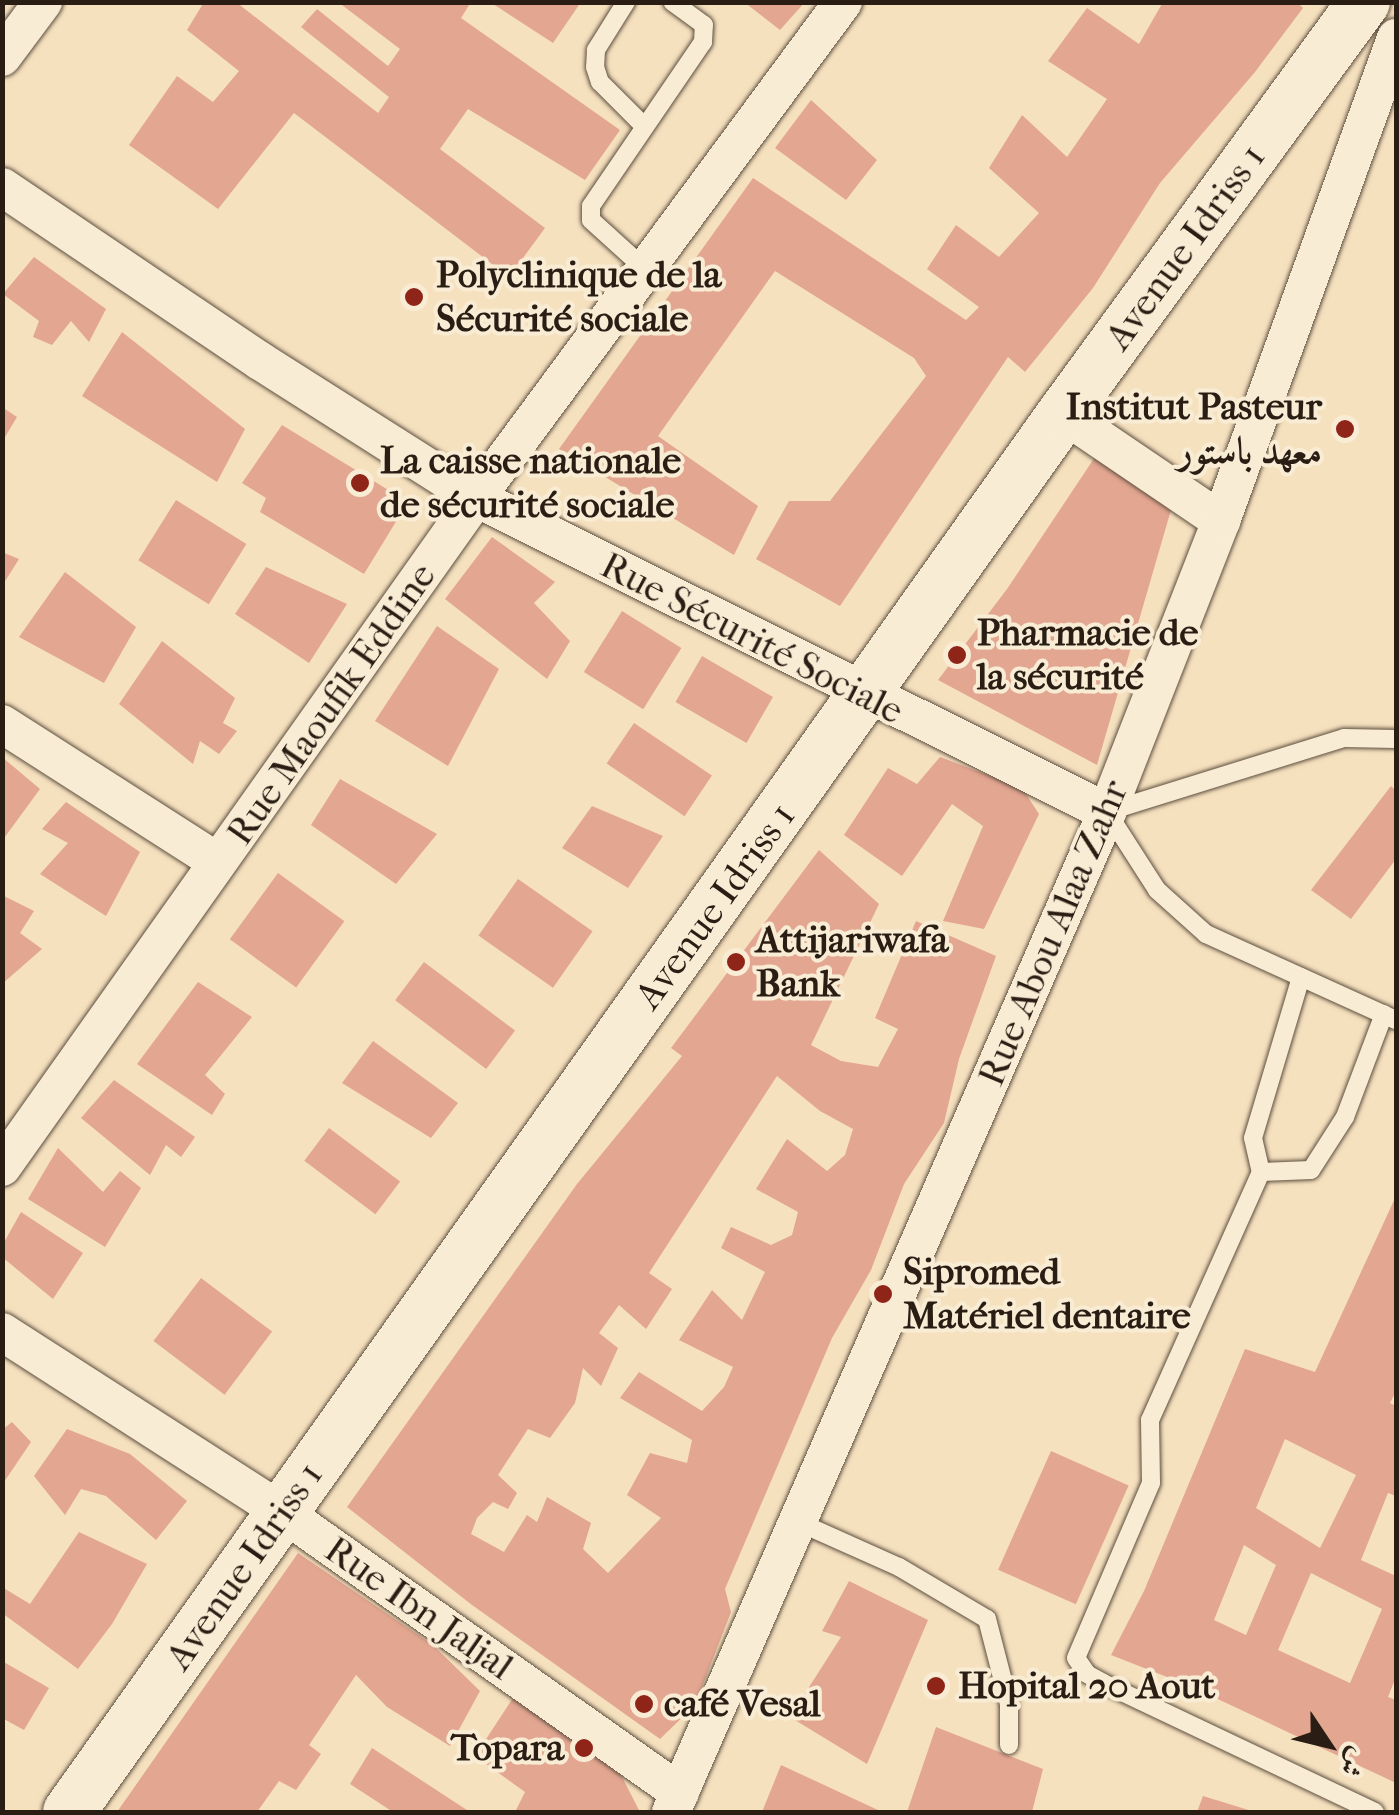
<!DOCTYPE html>
<meta charset="utf-8">
<style>
body{margin:0}
#map{position:relative;width:1399px;height:1815px;overflow:hidden;background:#f6e1bf;font-family:"IM FELL French Canon",Amiri,serif}
div>[style]{position:absolute}
.building>*{inset:0;background:#e3a691;transform-origin:0 0}
.roads{filter:drop-shadow(0 0 2px #5d4f3f) drop-shadow(0 0 2px #5d4f3f)}
.lane>*{height:18px;margin:-9px;padding:0 9px;transform-origin:9px;border-radius:9px;background:#f9ecd5}
.street>*{height:38px;margin:-19px;padding:0 19px;transform-origin:19px;border-radius:19px;background:#f9ecd5}
.secondary>*{height:52px;margin:-26px;padding:0 26px;transform-origin:26px;border-radius:26px;background:#f9ecd5}
.dots>*{width:28px;height:28px;translate:-50% -50%;box-sizing:border-box;border:5px solid #f9ecd5;border-radius:50%}
span{translate:-50% -50%;white-space:nowrap;text-align:center;line-height:1.15;-webkit-text-stroke:8px #f9ecd5;paint-order:stroke}
.street-label{font-size:38px;color:#2a1e14}
.poi-label{font-size:38px;color:#2a1e14;font-weight:700}
.left{translate:0 -50%;text-align:left}
.right{translate:-100% -50%;text-align:right}
.frame{position:absolute;inset:0;border:5px solid #2a1e14;pointer-events:none}
.north{position:absolute;left:1279px;top:1695px;width:100px;height:100px;-webkit-text-stroke:8px #f9ecd5;paint-order:stroke;rotate:125deg;font-size:28px;font-weight:700;line-height:40px;text-align:center;color:#2a1e14}
.north::after{content:'';display:block;margin:auto;width:35px;height:45px;background:#2a1e14;clip-path:polygon(50% 0,100% 100%,50% 72%,0 100%)}
</style>
<div id="map">
<div class="building">
<i style="clip-path:polygon(204px 2px,236px 2px,378px 113px,389px 97px,301px 27px,317px 9px,388px 66px,400px 49px,338px 2px,471px 2px,461px 18px,620px 130px,585px 180px,468px 109px,440px 149px,545px 228px,509px 277px,294px 113px,218px 209px,129px 145px,177px 76px,213px 102px,239px 71px,187px 30px)"></i>
<i style="clip-path:polygon(490px 2px,581px 2px,553px 43px)"></i>
<i style="clip-path:polygon(744px 2px,805px 2px,780px 30px)"></i>
<i style="clip-path:polygon(1163px 2px,1297px 2px,1303px 8px,1255px 72px,1160px 183px,1093px 288px,1025px 372px,1008px 357px,840px 606px,756px 559px,789px 501px,830px 501px,926px 376px,914px 358px,775px 271px,658px 436px,758px 506px,734px 555px,559px 449px,753px 178px,966px 320px,979px 307px,927px 269px,956px 225px,999px 257px,1039px 213px,989px 168px,1022px 115px,1067px 157px,1107px 99px,1048px 61px,1087px 8px,1139px 44px)"></i>
<i style="clip-path:polygon(811px 100px,877px 160px,846px 200px,775px 148px)"></i>
<i style="clip-path:polygon(34px 257px,106px 309px,89px 342px,71px 321px,52px 345px,33px 337px,39px 321px,3px 294px)"></i>
<i style="clip-path:polygon(122px 332px,245px 429px,217px 482px,82px 396px)"></i>
<i style="clip-path:polygon(2px 407px,17px 417px,2px 442px)"></i>
<i style="clip-path:polygon(282px 425px,408px 502px,364px 574px,260px 512px,266px 498px,242px 483px)"></i>
<i style="clip-path:polygon(1097px 454px,1173px 503px,1097px 765px,938px 680px,1007px 589px)"></i>
<i style="left:176px;top:500px;width:83px;height:71px;rotate:32deg"></i>
<i style="clip-path:polygon(492px 537px,555px 582px,534px 603px,570px 641px,547px 679px,445px 599px)"></i>
<i style="clip-path:polygon(2px 552px,19px 559px,2px 586px)"></i>
<i style="clip-path:polygon(266px 567px,347px 604px,309px 663px,235px 614px)"></i>
<i style="clip-path:polygon(65px 572px,136px 627px,104px 683px,19px 637px)"></i>
<i style="left:622px;top:611px;width:70px;height:72px;rotate:32deg"></i>
<i style="clip-path:polygon(437px 626px,499px 669px,448px 766px,375px 721px)"></i>
<i style="clip-path:polygon(162px 641px,235px 698px,223px 723px,237px 731px,219px 754px,200px 741px,193px 764px,119px 704px)"></i>
<i style="left:702px;top:656px;width:82px;height:53px;rotate:30deg"></i>
<i style="left:634px;top:723px;width:94px;height:49px;rotate:34deg"></i>
<i style="clip-path:polygon(2px 757px,40px 789px,2px 841px)"></i>
<i style="clip-path:polygon(940px 757px,1022px 788px,1039px 814px,984px 929px,943px 921px,983px 826px,952px 804px,902px 876px,844px 835px,888px 768px,917px 784px)"></i>
<i style="clip-path:polygon(340px 779px,437px 834px,396px 884px,311px 825px)"></i>
<i style="clip-path:polygon(1391px 786px,1396px 791px,1396px 859px,1351px 919px,1311px 890px)"></i>
<i style="clip-path:polygon(66px 802px,140px 852px,106px 916px,40px 874px,68px 843px,42px 829px)"></i>
<i style="clip-path:polygon(592px 806px,663px 836px,628px 888px,562px 848px)"></i>
<i style="clip-path:polygon(evenodd,819px 850px,879px 904px,811px 1045px,841px 1061px,878px 1067px,898px 1029px,875px 1018px,916px 921px,996px 956px,959px 1059px,944px 1123px,904px 1184px,871px 1270px,832px 1338px,725px 1589px,731px 1612px,695px 1705px,660px 1739px,472px 1605px,347px 1507px,577px 1184px,682px 1056px,671px 1048px,819px 850px,777px 1076px,820px 1111px,853px 1129px,845px 1155px,827px 1171px,787px 1139px,756px 1189px,798px 1212px,792px 1235px,771px 1245px,731px 1227px,721px 1248px,765px 1272px,742px 1320px,712px 1290px,679px 1340px,733px 1367px,724px 1387px,702px 1411px,639px 1372px,620px 1398px,692px 1440px,687px 1463px,650px 1453px,627px 1495px,661px 1518px,608px 1573px,583px 1549px,591px 1523px,547px 1497px,537px 1522px,527px 1515px,504px 1552px,471px 1534px,477px 1518px,493px 1502px,508px 1509px,517px 1493px,498px 1475px,528px 1429px,550px 1438px,575px 1403px,583px 1368px,601px 1386px,618px 1348px,599px 1333px,619px 1305px,646px 1329px,672px 1289px,649px 1273px,777px 1076px)"></i>
<i style="left:278px;top:873px;width:82px;height:82px;rotate:36deg"></i>
<i style="left:518px;top:879px;width:91px;height:69px;rotate:35deg"></i>
<i style="clip-path:polygon(2px 895px,34px 911px,20px 933px,42px 949px,2px 984px)"></i>
<i style="left:424px;top:962px;width:114px;height:48px;rotate:37deg"></i>
<i style="clip-path:polygon(198px 982px,252px 1017px,205px 1075px,225px 1094px,212px 1115px,137px 1064px)"></i>
<i style="clip-path:polygon(373px 1041px,458px 1103px,431px 1138px,342px 1083px)"></i>
<i style="clip-path:polygon(114px 1080px,195px 1137px,181px 1157px,166px 1145px,150px 1175px,81px 1118px)"></i>
<i style="left:329px;top:1128px;width:89px;height:41px;rotate:37deg"></i>
<i style="clip-path:polygon(58px 1148px,103px 1192px,120px 1171px,141px 1188px,105px 1247px,28px 1199px)"></i>
<i style="clip-path:polygon(evenodd,1396px 1196px,1396px 1391px,1390px 1403px,1396px 1406px,1396px 1496px,1388px 1493px,1361px 1560px,1396px 1576px,1396px 1677px,1388px 1697px,1396px 1700px,1396px 1783px,1190px 1686px,1111px 1655px,1144px 1591px,1245px 1349px,1315px 1372px,1396px 1196px,1285px 1439px,1356px 1475px,1320px 1548px,1256px 1508px,1285px 1439px,1396px 1196px,1244px 1545px,1276px 1565px,1246px 1635px,1214px 1620px,1244px 1545px,1396px 1196px,1311px 1573px,1382px 1609px,1350px 1683px,1278px 1650px,1311px 1573px)"></i>
<i style="clip-path:polygon(21px 1212px,83px 1253px,53px 1299px,2px 1257px,2px 1246px)"></i>
<i style="left:201px;top:1278px;width:89px;height:79px;rotate:37deg"></i>
<i style="clip-path:polygon(12px 1422px,31px 1442px,2px 1485px,2px 1430px)"></i>
<i style="clip-path:polygon(67px 1429px,130px 1454px,187px 1501px,156px 1540px,106px 1496px,81px 1489px,65px 1515px,34px 1476px)"></i>
<i style="left:1051px;top:1451px;width:85px;height:130px;rotate:24deg"></i>
<i style="clip-path:polygon(79px 1532px,147px 1564px,112px 1624px,78px 1669px,2px 1613px,2px 1587px,30px 1604px)"></i>
<i style="clip-path:polygon(298px 1553px,433px 1645px,480px 1691px,450px 1746px,387px 1707px,356px 1675px,309px 1745px,321px 1754px,296px 1790px,279px 1781px,257px 1812px,117px 1812px)"></i>
<i style="clip-path:polygon(849px 1581px,928px 1620px,867px 1764px,790px 1717px,841px 1637px,822px 1631px)"></i>
<i style="clip-path:polygon(2px 1661px,49px 1688px,24px 1730px,2px 1718px)"></i>
<i style="clip-path:polygon(513px 1698px,620px 1773px,640px 1812px,515px 1812px,525px 1792px,475px 1756px)"></i>
<i style="clip-path:polygon(936px 1727px,1043px 1769px,1032px 1812px,907px 1812px)"></i>
<i style="clip-path:polygon(372px 1748px,470px 1812px,393px 1812px,350px 1784px)"></i>
<i style="clip-path:polygon(781px 1765px,878px 1810px,877px 1812px,762px 1812px)"></i>
<i style="clip-path:polygon(1203px 1796px,1255px 1812px,1197px 1812px)"></i>
</div>
<div class="roads">
<div class="lane">
<i style="left:626px;top:2px;width:57px;rotate:122deg"></i>
<i style="left:596px;top:50px;width:17px;rotate:93deg"></i>
<i style="left:595px;top:67px;width:16px;rotate:72deg"></i>
<i style="left:600px;top:82px;width:62px;rotate:45deg"></i>
<i style="left:645px;top:269px;width:73px;rotate:-137.8deg"></i>
<i style="left:591px;top:220px;width:14px;rotate:-90deg"></i>
<i style="left:591px;top:206px;width:199px;rotate:-55.7deg"></i>
<i style="left:703px;top:42px;width:17px;rotate:-87deg"></i>
<i style="left:704px;top:25px;width:39px;rotate:-144deg"></i>
<i style="left:1396px;top:739px;width:52px;rotate:-178.9deg"></i>
<i style="left:1344px;top:738px;width:248px;rotate:162.7deg"></i>
<i style="left:1107px;top:812px;width:93px;rotate:57.3deg"></i>
<i style="left:1157px;top:890px;width:66px;rotate:41.9deg"></i>
<i style="left:1206px;top:934px;width:209px;rotate:24.4deg"></i>
<i style="left:1301px;top:977px;width:168px;rotate:106.6deg"></i>
<i style="left:1253px;top:1138px;width:35px;rotate:77deg"></i>
<i style="left:1261px;top:1172px;width:272px;rotate:114.1deg"></i>
<i style="left:1150px;top:1420px;width:63px;rotate:89.1deg"></i>
<i style="left:1151px;top:1483px;width:190px;rotate:113.2deg"></i>
<i style="left:1076px;top:1658px;width:19px;rotate:55deg"></i>
<i style="left:1087px;top:1674px;width:18px;rotate:29deg"></i>
<i style="left:1103px;top:1683px;width:301px;rotate:25.4deg"></i>
<i style="left:1261px;top:1172px;width:50px;rotate:-2.3deg"></i>
<i style="left:1311px;top:1170px;width:63px;rotate:-57.3deg"></i>
<i style="left:1345px;top:1117px;width:110px;rotate:-69.3deg"></i>
<i style="left:796px;top:1521px;width:113px;rotate:24.1deg"></i>
<i style="left:899px;top:1567px;width:102px;rotate:30.6deg"></i>
<i style="left:987px;top:1619px;width:88px;rotate:75.5deg"></i>
<i style="left:1009px;top:1704px;width:41px;rotate:90deg"></i>
</div>
<div class="street">
<i style="left:2px;top:57px;width:69px;rotate:-53.3deg"></i>
<i style="left:2px;top:187px;width:311px;rotate:34deg"></i>
<i style="left:260px;top:361px;width:256px;rotate:32.4deg"></i>
<i style="left:476px;top:498px;width:705px;rotate:26.46deg"></i>
<i style="left:1063px;top:414px;width:191px;rotate:34.1deg"></i>
<i style="left:2px;top:724px;width:256px;rotate:32.6deg"></i>
<i style="left:2px;top:1167px;width:820px;rotate:-54.68deg"></i>
<i style="left:476px;top:498px;width:617px;rotate:-53.5deg"></i>
<i style="left:2px;top:1332px;width:333px;rotate:32.7deg"></i>
<i style="left:282px;top:1512px;width:487px;rotate:35.2deg"></i>
<i style="left:671px;top:1812px;width:1091px;rotate:-66.44deg"></i>
<i style="left:1107px;top:812px;width:313px;rotate:-68.6deg"></i>
<i style="left:1221px;top:521px;width:514px;rotate:-70.08deg"></i>
</div>
<div class="secondary">
<i style="left:69px;top:1812px;width:1715px;rotate:-54.59deg"></i>
<i style="left:1063px;top:414px;width:510px;rotate:-53.85deg"></i>
</div>
</div>
<div class="dots">
<i style="left:414px;top:297px;background:#8f2418"></i>
<i style="left:1345px;top:429px;background:#8f2418"></i>
<i style="left:360px;top:483px;background:#8f2418"></i>
<i style="left:957px;top:655px;background:#8f2418"></i>
<i style="left:736px;top:962px;background:#8f2418"></i>
<i style="left:883px;top:1294px;background:#8f2418"></i>
<i style="left:936px;top:1686px;background:#8f2418"></i>
<i style="left:644px;top:1704px;background:#8f2418"></i>
<i style="left:584px;top:1748px;background:#8f2418"></i>
</div>
<div class="street-label">
<span style="left:1185px;top:247px;rotate:-54deg">Avenue Idriss 1</span>
<span style="left:752px;top:638px;rotate:27deg">Rue Sécurité Sociale</span>
<span style="left:331px;top:704px;rotate:-55deg">Rue Maoufik Eddine</span>
<span style="left:715px;top:906px;rotate:-54deg">Avenue Idriss 1</span>
<span style="left:1053px;top:933px;rotate:-67deg">Rue Abou Alaa Zahr</span>
<span style="left:244px;top:1566px;rotate:-55deg">Avenue Idriss 1</span>
<span style="left:419px;top:1608px;rotate:35deg">Rue Ibn Jaljal</span>
</div>
<div class="poi-label">
<span class="left" style="left:436px;top:297px">Polyclinique de la<br>Sécurité sociale</span>
<span class="right" style="left:1322px;top:429px">Institut Pasteur<br>معهد باستور</span>
<span class="left" style="left:380px;top:483px">La caisse nationale<br>de sécurité sociale</span>
<span class="left" style="left:977px;top:655px">Pharmacie de<br>la sécurité</span>
<span class="left" style="left:756px;top:962px">Attijariwafa<br>Bank</span>
<span class="left" style="left:903px;top:1294px">Sipromed<br>Matériel dentaire</span>
<span class="left" style="left:958px;top:1686px">Hopital 20 Aout</span>
<span class="left" style="left:664px;top:1704px">café Vesal</span>
<span class="right" style="left:564px;top:1748px">Topara</span>
</div>
<div class="frame"></div>
<div class="north">ش</div>
</div>
